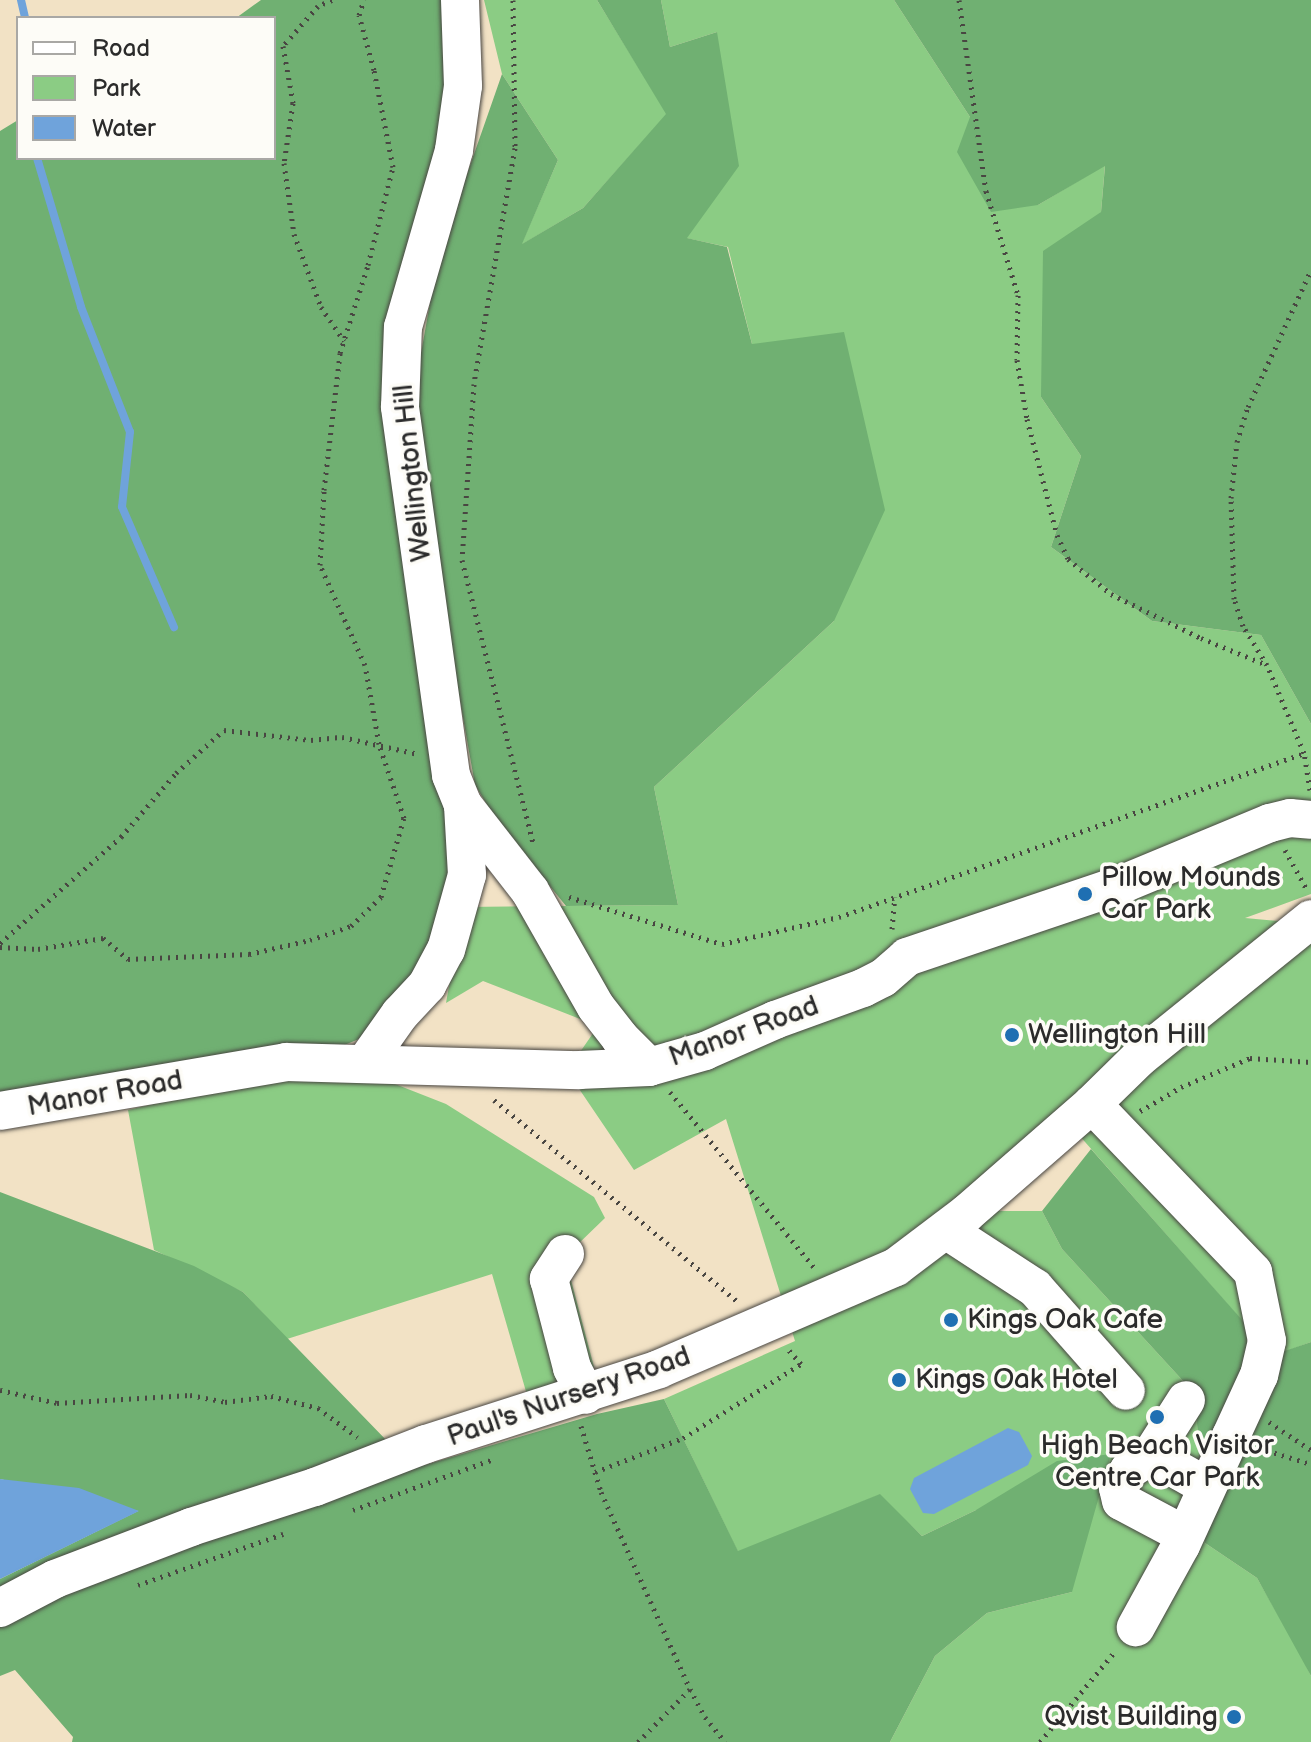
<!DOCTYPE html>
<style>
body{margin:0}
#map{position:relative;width:1311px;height:1742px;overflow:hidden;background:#f2e2c5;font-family:"Balsamiq Sans",sans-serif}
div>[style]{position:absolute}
.green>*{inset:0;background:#8bcc84}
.forest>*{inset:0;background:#70b072}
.water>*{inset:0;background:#6fa3db}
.stream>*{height:8px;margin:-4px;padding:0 4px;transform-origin:4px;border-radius:4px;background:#6fa3db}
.path>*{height:5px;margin-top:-2.5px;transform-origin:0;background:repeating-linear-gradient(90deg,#494642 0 2px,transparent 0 8px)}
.roads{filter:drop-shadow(0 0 2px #494642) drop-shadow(0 0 2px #494642)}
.minor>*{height:38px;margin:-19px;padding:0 19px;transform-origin:19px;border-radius:19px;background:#fff}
.dots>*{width:22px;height:22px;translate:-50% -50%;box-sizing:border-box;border:4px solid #fdfcf7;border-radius:50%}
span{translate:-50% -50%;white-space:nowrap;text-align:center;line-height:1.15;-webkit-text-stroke:7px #fdfcf7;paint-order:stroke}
.street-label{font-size:28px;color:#2b2b2b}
.poi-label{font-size:28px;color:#2b2b2b}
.left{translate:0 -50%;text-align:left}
.right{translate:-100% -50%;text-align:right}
.legend{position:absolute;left:16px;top:16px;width:260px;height:144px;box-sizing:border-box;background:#fdfcf7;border:2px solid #a9a8a5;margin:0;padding:10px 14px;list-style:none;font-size:24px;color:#2b2b2b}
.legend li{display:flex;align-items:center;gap:16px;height:40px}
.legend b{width:40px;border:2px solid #a9a8a5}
</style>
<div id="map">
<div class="green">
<i style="clip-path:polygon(484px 0,597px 0,667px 114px,583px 208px,521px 245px,558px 160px,502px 74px)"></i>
<i style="clip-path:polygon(661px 0,894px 0,970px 117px,1038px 205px,1105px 165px,1101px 212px,1041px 397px,1081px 456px,1051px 547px,1152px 621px,1261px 635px,1311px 724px,1311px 894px,1245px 918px,1311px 924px,1311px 1342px,1273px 1356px,1071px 1126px,993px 1211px,1042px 1211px,1062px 1249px,1195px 1394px,1205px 1543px,1257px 1578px,1301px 1655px,1311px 1676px,1311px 1742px,890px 1742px,935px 1656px,987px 1613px,1072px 1592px,976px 1510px,922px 1536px,879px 1495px,738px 1552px,664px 1399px,795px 1341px,726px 1119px,634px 1170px,567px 1071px,598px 1026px,483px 981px,446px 1003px,463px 907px,678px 905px,654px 787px,834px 621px,752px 344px,728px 247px,686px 238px,717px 32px,670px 47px)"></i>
<i style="clip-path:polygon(266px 1077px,395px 1084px,446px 1104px,594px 1197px,605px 1218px,575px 1247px,571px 1280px,594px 1367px,527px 1395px,492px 1274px,287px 1339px,243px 1292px,154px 1250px,128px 1110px)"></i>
</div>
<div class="forest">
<i style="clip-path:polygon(261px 0,451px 0,456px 91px,393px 357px,457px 838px,437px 953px,364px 1037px,337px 1048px,0 1100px,0 131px,18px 120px,18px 158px,274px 158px,274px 18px,236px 18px)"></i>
<i style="clip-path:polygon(597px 0,661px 0,670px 47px,717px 32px,739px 166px,687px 238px,727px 247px,752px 344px,844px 332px,885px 510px,834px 621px,654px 787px,678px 905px,566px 906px,497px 821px,475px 785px,418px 465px,420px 359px,431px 297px,466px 177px,502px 74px,558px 160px,522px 244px,583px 208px,666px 114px)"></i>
<i style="clip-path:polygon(894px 0,1311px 0,1311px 724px,1261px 635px,1152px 621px,1051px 547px,1081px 456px,1041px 397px,1043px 251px,1101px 212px,1105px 166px,1038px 205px,991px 212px,957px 152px,970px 117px)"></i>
<i style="clip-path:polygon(1091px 1149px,1273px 1355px,1311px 1342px,1311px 1676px,1257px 1578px,1205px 1543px,1195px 1394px,1062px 1249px,1042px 1211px)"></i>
<i style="clip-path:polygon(0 1192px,194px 1266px,243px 1292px,389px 1443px,418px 1467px,597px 1414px,664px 1399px,738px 1551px,880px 1494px,922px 1536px,976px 1510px,1057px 1461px,1111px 1454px,1072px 1592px,987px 1613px,935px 1656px,890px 1742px,72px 1742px,73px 1737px,15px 1670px,0 1676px,0 1579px,138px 1511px,0 1479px)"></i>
</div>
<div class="water">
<i style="clip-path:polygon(1008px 1428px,1019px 1432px,1032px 1456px,1028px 1465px,934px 1514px,923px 1513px,910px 1489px,914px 1478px)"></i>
<i style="clip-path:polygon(0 1479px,79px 1488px,139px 1511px,0 1579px)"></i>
</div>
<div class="stream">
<i style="left:21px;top:0;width:18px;rotate:77deg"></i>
<i style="left:37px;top:158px;width:155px;rotate:73.5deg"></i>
<i style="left:81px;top:307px;width:134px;rotate:68.6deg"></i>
<i style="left:130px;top:432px;width:75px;rotate:96.1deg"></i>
<i style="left:122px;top:507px;width:131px;rotate:66.6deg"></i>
</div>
<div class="path">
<i style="left:332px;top:0;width:15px;rotate:157deg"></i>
<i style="left:318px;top:6px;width:53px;rotate:131.2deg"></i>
<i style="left:283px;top:46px;width:58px;rotate:80deg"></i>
<i style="left:293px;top:103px;width:61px;rotate:98.5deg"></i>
<i style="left:284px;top:163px;width:72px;rotate:82deg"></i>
<i style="left:294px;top:234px;width:78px;rotate:69.7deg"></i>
<i style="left:321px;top:307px;width:41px;rotate:55.9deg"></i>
<i style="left:513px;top:0;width:148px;rotate:89.2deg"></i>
<i style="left:515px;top:148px;width:240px;rotate:99.9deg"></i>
<i style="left:474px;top:384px;width:176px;rotate:93.9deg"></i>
<i style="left:462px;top:560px;width:291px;rotate:75.9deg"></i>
<i style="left:959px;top:0;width:193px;rotate:82deg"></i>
<i style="left:986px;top:191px;width:109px;rotate:72.9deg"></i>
<i style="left:1018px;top:295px;width:65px;rotate:90.9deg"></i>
<i style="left:1017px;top:360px;width:60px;rotate:80.4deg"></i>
<i style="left:1027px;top:419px;width:120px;rotate:75.5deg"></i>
<i style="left:1057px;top:535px;width:26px;rotate:65deg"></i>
<i style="left:1068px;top:559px;width:55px;rotate:39.1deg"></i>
<i style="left:1111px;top:594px;width:100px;rotate:26.1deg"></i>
<i style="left:1201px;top:638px;width:71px;rotate:22.2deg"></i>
<i style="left:1310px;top:790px;width:37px;rotate:-99deg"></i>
<i style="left:1304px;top:753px;width:95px;rotate:-112.8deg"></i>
<i style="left:1267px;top:665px;width:46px;rotate:-121.6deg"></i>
<i style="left:1243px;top:626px;width:28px;rotate:-108deg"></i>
<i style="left:1234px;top:599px;width:101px;rotate:-91.7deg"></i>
<i style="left:1231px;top:498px;width:56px;rotate:-83.9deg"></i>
<i style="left:1237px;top:442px;width:37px;rotate:-73deg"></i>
<i style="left:1248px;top:407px;width:151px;rotate:-65.3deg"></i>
<i style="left:1285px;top:850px;width:46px;rotate:61.2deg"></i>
<i style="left:569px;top:897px;width:160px;rotate:17.1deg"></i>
<i style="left:722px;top:944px;width:120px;rotate:-13deg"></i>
<i style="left:839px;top:917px;width:493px;rotate:-19.4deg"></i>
<i style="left:892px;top:929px;width:32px;rotate:-85deg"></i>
<i style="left:0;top:943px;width:161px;rotate:-41.2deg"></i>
<i style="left:121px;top:837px;width:84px;rotate:-49.3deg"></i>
<i style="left:176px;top:773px;width:64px;rotate:-41.9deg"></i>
<i style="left:224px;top:730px;width:88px;rotate:6.6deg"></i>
<i style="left:311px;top:740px;width:31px;rotate:-6deg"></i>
<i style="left:342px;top:737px;width:78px;rotate:12.6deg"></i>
<i style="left:0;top:947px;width:38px;rotate:3deg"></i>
<i style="left:38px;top:949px;width:66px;rotate:-9.6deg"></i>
<i style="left:103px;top:938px;width:33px;rotate:40deg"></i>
<i style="left:128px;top:959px;width:121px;rotate:-2.4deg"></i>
<i style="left:249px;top:954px;width:63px;rotate:-12.9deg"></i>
<i style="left:310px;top:940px;width:43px;rotate:-18.9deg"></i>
<i style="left:351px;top:926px;width:42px;rotate:-44deg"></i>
<i style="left:381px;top:897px;width:82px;rotate:-73.8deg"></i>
<i style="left:404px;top:818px;width:78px;rotate:-108.7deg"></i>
<i style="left:379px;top:744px;width:80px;rotate:-100deg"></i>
<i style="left:365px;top:665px;width:110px;rotate:-114.2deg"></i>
<i style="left:320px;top:565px;width:75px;rotate:-86.9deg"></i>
<i style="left:324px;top:490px;width:138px;rotate:-83.3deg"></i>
<i style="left:340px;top:353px;width:92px;rotate:-72.3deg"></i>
<i style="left:368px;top:265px;width:101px;rotate:-75.7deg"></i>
<i style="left:393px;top:167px;width:99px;rotate:-101.1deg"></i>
<i style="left:374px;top:70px;width:57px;rotate:-105.3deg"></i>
<i style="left:359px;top:15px;width:16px;rotate:-72deg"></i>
<i style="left:670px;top:1092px;width:230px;rotate:50.6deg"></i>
<i style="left:494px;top:1100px;width:318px;rotate:39.6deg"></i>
<i style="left:1140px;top:1111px;width:48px;rotate:-30.3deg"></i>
<i style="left:1181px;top:1087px;width:75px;rotate:-22.8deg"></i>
<i style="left:1250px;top:1058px;width:61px;rotate:3.8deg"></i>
<i style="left:0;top:1390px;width:58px;rotate:12.8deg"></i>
<i style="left:57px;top:1403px;width:133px;rotate:-3.4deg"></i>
<i style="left:190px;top:1395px;width:36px;rotate:11deg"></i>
<i style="left:225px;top:1402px;width:46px;rotate:-7.4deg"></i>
<i style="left:271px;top:1396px;width:49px;rotate:14.3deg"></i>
<i style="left:318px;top:1408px;width:49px;rotate:36.6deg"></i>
<i style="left:1269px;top:1422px;width:50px;rotate:33.7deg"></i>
<i style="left:581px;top:1426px;width:69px;rotate:73.1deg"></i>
<i style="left:601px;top:1492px;width:216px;rotate:65.7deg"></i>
<i style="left:690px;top:1689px;width:32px;rotate:62deg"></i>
<i style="left:705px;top:1717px;width:32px;rotate:51deg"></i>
<i style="left:1259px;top:1448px;width:54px;rotate:17.1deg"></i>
<i style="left:595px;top:1472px;width:94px;rotate:-21.1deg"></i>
<i style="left:683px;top:1438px;width:139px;rotate:-32.1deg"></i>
<i style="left:801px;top:1364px;width:21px;rotate:-131deg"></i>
<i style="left:353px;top:1510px;width:150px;rotate:-19.9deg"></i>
<i style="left:138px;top:1585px;width:154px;rotate:-19.4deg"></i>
<i style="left:638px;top:1742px;width:74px;rotate:-45.5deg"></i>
<i style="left:1040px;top:1742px;width:119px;rotate:-50.4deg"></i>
</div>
<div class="roads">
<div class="minor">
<i style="left:463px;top:805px;width:109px;rotate:52.1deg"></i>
<i style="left:530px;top:891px;width:133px;rotate:60.4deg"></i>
<i style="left:596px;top:1007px;width:39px;rotate:52deg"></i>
<i style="left:620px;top:1038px;width:41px;rotate:45deg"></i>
<i style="left:366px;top:1062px;width:59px;rotate:-54.7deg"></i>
<i style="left:400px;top:1014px;width:40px;rotate:-47deg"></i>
<i style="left:427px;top:985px;width:40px;rotate:-62deg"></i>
<i style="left:446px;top:950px;width:78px;rotate:-74.4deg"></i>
<i style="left:467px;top:875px;width:70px;rotate:-93.3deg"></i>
<i style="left:463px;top:805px;width:32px;rotate:-112deg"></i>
<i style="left:451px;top:775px;width:372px;rotate:-97.9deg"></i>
<i style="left:400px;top:407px;width:80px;rotate:-87.9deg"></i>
<i style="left:403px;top:327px;width:184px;rotate:-73.9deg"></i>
<i style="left:454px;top:150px;width:65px;rotate:-82deg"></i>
<i style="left:463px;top:86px;width:86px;rotate:-92deg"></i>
<i style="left:1092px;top:1104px;width:233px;rotate:46.2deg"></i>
<i style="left:1253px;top:1272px;width:70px;rotate:78.5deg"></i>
<i style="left:1267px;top:1341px;width:35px;rotate:103deg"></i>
<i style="left:1259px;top:1375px;width:67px;rotate:114.7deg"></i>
<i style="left:1231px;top:1436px;width:120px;rotate:114.6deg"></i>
<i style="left:1181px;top:1545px;width:94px;rotate:118.8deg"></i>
<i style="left:0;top:1111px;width:290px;rotate:-9.7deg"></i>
<i style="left:286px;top:1062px;width:293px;rotate:1.6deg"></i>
<i style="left:579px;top:1070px;width:70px;rotate:-2.5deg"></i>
<i style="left:649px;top:1067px;width:58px;rotate:-15.9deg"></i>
<i style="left:705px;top:1051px;width:77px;rotate:-23.9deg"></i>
<i style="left:775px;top:1020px;width:94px;rotate:-20deg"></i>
<i style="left:863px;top:988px;width:22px;rotate:-27deg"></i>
<i style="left:883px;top:978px;width:32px;rotate:-41deg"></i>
<i style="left:907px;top:957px;width:230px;rotate:-18.7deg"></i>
<i style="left:1125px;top:883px;width:157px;rotate:-22.5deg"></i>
<i style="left:1270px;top:823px;width:21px;rotate:-14deg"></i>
<i style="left:1290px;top:818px;width:21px;rotate:5deg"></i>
<i style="left:946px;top:1230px;width:106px;rotate:33.1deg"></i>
<i style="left:1035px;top:1288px;width:137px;rotate:48.5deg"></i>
<i style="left:565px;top:1254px;width:30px;rotate:123deg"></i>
<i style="left:549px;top:1279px;width:92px;rotate:75.5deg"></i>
<i style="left:572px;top:1368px;width:30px;rotate:63deg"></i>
<i style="left:1151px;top:1455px;width:65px;rotate:-57.5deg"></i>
<i style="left:1185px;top:1535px;width:72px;rotate:-152deg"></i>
<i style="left:1121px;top:1501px;width:13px;rotate:-103deg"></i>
<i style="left:1118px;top:1488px;width:21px;rotate:-59deg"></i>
<i style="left:1129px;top:1470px;width:27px;rotate:-34deg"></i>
<i style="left:1151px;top:1455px;width:63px;rotate:29.4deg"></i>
<i style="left:0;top:1608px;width:62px;rotate:-27.8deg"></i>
<i style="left:55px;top:1579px;width:146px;rotate:-20.9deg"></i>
<i style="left:191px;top:1527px;width:130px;rotate:-17.9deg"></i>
<i style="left:315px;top:1487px;width:119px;rotate:-21.2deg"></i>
<i style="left:426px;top:1444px;width:245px;rotate:-17.8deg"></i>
<i style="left:659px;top:1369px;width:258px;rotate:-23.3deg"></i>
<i style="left:896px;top:1267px;width:88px;rotate:-37.1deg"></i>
<i style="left:966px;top:1214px;width:167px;rotate:-41.1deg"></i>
<i style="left:1092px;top:1104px;width:66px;rotate:-44.4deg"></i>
<i style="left:1139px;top:1058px;width:221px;rotate:-38.9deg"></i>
</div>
</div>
<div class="dots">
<i style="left:1085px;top:894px;background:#1f6fb2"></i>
<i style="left:1012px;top:1035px;background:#1f6fb2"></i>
<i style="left:951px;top:1320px;background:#1f6fb2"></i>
<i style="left:899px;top:1380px;background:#1f6fb2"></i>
<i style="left:1157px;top:1417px;background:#1f6fb2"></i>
<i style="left:1234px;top:1717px;background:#1f6fb2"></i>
</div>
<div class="street-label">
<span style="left:413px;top:473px;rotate:-96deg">Wellington Hill</span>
<span style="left:744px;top:1032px;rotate:-20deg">Manor Road</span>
<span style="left:105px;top:1094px;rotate:-10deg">Manor Road</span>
<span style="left:569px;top:1397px;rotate:-19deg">Paul's Nursery Road</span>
</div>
<div class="poi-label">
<span class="left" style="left:1101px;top:894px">Pillow Mounds<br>Car Park</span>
<span class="left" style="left:1028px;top:1035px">Wellington Hill</span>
<span class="left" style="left:967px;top:1320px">Kings Oak Cafe</span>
<span class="left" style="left:915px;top:1380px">Kings Oak Hotel</span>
<span style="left:1157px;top:1462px">High Beach Visitor<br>Centre Car Park</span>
<span class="right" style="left:1218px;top:1717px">Qvist Building</span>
</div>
<ul class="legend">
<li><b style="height:10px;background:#fff"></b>Road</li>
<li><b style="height:22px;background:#8bcc84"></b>Park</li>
<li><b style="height:22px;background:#6fa3db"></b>Water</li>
</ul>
</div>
